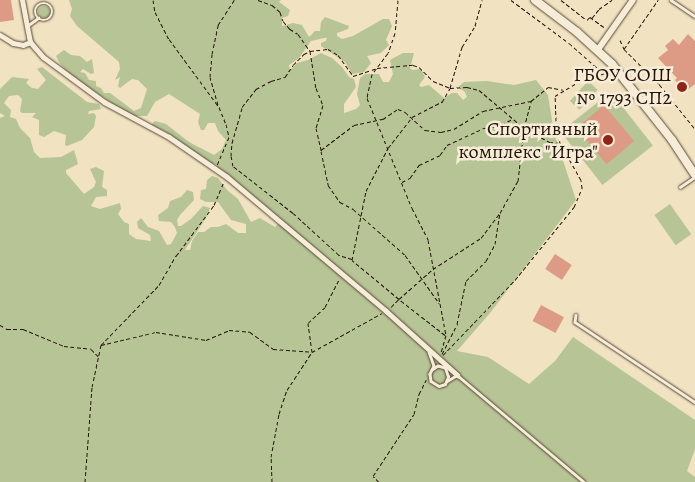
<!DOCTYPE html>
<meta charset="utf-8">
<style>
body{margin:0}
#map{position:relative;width:695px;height:482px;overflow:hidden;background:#f1e2c1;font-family:Alegreya,serif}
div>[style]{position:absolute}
.green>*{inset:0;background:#b7c495;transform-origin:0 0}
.round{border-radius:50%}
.building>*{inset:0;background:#dd9b86;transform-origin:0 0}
.path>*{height:1px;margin-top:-0.5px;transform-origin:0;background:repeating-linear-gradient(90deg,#211407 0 4px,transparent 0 6.5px)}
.roads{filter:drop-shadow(0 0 1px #554836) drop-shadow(0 0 1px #554836)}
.service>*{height:2.5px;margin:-1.25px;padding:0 1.25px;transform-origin:1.25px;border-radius:1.25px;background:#f6ecd7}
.service>.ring{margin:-1.25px;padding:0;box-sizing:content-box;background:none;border:2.5px solid #f6ecd7;border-radius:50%}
.minor>*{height:5px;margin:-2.5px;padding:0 2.5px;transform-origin:2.5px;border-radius:2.5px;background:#f6ecd7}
.tertiary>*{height:6px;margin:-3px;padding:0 3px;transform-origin:3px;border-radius:3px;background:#f6ecd7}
.secondary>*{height:8px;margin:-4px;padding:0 4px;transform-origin:4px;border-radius:4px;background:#f6ecd7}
.dots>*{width:14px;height:14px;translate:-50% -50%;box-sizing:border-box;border:2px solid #f6ecd7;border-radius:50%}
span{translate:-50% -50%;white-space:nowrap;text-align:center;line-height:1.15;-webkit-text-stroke:5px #f6ecd7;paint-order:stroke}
.poi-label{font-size:20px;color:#211407}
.right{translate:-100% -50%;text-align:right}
</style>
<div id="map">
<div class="green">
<i style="clip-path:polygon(69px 0,281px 0,279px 2px,290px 10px,288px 16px,282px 18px,282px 26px,293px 23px,302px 25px,309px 37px,315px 31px,320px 31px,321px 22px,325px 17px,349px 26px,348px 29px,337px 33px,337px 36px,342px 39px,353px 36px,383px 19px,389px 19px,392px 26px,386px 40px,389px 45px,381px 53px,367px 56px,371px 63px,364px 72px,352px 74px,345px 62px,321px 46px,321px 43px,326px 41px,327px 38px,324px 38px,311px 41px,299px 58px,289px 65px,290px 70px,297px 63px,308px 60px,321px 53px,332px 58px,342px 67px,349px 77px,354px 79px,356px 87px,344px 104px,344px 113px,356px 109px,360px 105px,357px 94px,360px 78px,365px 74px,379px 74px,383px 82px,389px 82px,393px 74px,390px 60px,403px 53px,414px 53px,410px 68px,412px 70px,421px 69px,425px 77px,419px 85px,421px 87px,429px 85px,444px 98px,452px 93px,457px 93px,463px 100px,467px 97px,465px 92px,458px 87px,464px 82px,487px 81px,514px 85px,536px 80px,548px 95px,554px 133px,576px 200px,490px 313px,457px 351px,488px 357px,529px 384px,555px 361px,573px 337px,695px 420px,695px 449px,687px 471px,695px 477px,695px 482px,0 482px,0 118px,5px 116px,0 113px,0 89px,12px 77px,29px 79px,26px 83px,32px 88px,38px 89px,46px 80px,37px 69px,42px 67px,87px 102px,99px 104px,101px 109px,89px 111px,88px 114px,94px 113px,96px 116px,94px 127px,82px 140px,67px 146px,65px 145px,66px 135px,54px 131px,44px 137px,39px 135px,39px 120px,32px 117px,36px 113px,22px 113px,20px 111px,22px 99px,18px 95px,9px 96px,4px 103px,11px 110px,10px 117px,16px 119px,20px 128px,30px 138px,34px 152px,40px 158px,61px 157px,74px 150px,78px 164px,66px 170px,66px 173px,84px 194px,94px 187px,96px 182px,90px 169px,96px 167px,104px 171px,102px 187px,107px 190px,107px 196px,96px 197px,91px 206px,100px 209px,120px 203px,121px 209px,118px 214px,124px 222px,129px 224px,129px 234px,136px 239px,151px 241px,150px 235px,138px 228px,137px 222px,141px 218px,148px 227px,159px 231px,167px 245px,171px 244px,177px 233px,175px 227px,171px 222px,159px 221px,158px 215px,168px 208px,170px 201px,181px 197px,187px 190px,193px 192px,194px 200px,180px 215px,177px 220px,178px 226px,181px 226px,191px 219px,203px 206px,210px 208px,206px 218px,185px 250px,190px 250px,192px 241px,198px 232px,204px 232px,211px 227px,218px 227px,226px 224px,238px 233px,246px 233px,246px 224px,231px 220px,218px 202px,206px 202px,200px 199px,201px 190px,206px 189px,207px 180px,212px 176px,218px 178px,227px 190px,238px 199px,251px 222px,260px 218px,275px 227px,279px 223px,218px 169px,216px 164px,210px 163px,168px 133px,151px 125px,155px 121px,166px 124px,189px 142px,214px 155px,222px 149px,226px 140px,218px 131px,215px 123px,208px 123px,204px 130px,201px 130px,198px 122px,200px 114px,169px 94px,155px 102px,147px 116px,134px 116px,113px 104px,72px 76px,60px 64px,56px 56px,64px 50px,71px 55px,80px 56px,87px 62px,92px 59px,94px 73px,91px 74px,83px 69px,80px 72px,85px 73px,89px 80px,96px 81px,96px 86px,101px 88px,104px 93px,110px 93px,134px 111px,141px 108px,147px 89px,138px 80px,132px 79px,120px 88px,118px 86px,120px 77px,115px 80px,120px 69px,119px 62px,77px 26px,70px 16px,72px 9px)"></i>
<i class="round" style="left:38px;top:6px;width:12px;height:12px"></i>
<i style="left:588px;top:81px;width:13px;height:27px;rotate:42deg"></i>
<i style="left:611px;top:92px;width:68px;height:64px;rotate:52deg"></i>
<i style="left:670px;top:204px;width:37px;height:19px;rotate:55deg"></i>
</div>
<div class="building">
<i style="clip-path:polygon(0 0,11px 0,14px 20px,0 22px)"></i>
<i style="clip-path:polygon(688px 34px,695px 41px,695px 84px,685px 92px,675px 80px,677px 78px,658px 58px,668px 50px,665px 46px,673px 39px,679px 45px)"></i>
<i style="left:604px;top:105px;width:47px;height:36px;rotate:50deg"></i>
<i style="left:555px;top:254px;width:20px;height:18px;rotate:33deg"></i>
<i style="left:541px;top:305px;width:26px;height:18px;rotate:28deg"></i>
</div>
<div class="path">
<i style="left:153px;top:0;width:12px;rotate:81deg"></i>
<i style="left:155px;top:12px;width:30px;rotate:63deg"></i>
<i style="left:169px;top:39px;width:84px;rotate:53.7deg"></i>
<i style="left:219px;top:107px;width:18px;rotate:68deg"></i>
<i style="left:226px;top:124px;width:13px;rotate:77deg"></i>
<i style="left:229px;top:137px;width:30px;rotate:113deg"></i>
<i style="left:258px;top:0;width:15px;rotate:20deg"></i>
<i style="left:272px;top:5px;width:11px;rotate:41deg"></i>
<i style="left:280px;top:12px;width:9px;rotate:72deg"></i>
<i style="left:283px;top:21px;width:11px;rotate:49deg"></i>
<i style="left:290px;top:29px;width:9px;rotate:32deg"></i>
<i style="left:298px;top:34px;width:21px;rotate:55deg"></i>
<i style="left:310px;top:51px;width:37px;rotate:81deg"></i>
<i style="left:316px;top:88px;width:18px;rotate:68deg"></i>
<i style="left:323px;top:105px;width:24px;rotate:107deg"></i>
<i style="left:316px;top:128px;width:23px;rotate:77deg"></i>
<i style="left:321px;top:150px;width:41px;rotate:-37.1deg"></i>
<i style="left:354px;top:125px;width:30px;rotate:-12deg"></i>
<i style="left:383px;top:119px;width:18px;rotate:-34deg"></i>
<i style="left:398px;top:109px;width:8px;rotate:23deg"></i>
<i style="left:405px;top:112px;width:27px;rotate:42deg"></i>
<i style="left:425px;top:130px;width:16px;rotate:7deg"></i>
<i style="left:441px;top:132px;width:13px;rotate:-13deg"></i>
<i style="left:454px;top:129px;width:34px;rotate:-32deg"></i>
<i style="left:483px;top:111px;width:49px;rotate:-11.8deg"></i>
<i style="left:398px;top:0;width:33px;rotate:95deg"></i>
<i style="left:395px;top:33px;width:21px;rotate:109deg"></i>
<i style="left:388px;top:53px;width:26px;rotate:127deg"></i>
<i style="left:372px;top:74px;width:25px;rotate:102deg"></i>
<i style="left:367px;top:98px;width:119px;rotate:67.8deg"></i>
<i style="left:412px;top:208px;width:36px;rotate:63deg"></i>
<i style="left:428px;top:240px;width:97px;rotate:79.3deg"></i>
<i style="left:446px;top:335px;width:19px;rotate:106deg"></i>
<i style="left:511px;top:0;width:72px;rotate:36.6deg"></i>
<i style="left:569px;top:43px;width:47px;rotate:41.5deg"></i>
<i style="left:561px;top:0;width:33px;rotate:38deg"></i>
<i style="left:587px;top:20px;width:4px;rotate:-45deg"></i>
<i style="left:590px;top:17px;width:17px;rotate:36deg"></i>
<i style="left:592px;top:18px;width:11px;rotate:-52deg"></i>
<i style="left:599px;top:9px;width:16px;rotate:-35deg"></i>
<i style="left:620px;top:40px;width:10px;rotate:66deg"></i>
<i style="left:624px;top:49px;width:49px;rotate:45deg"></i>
<i style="left:659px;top:84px;width:58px;rotate:51.3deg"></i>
<i style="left:624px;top:49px;width:60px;rotate:-55.2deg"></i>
<i style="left:218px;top:105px;width:29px;rotate:-106deg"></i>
<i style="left:210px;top:77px;width:23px;rotate:-85deg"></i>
<i style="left:212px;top:54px;width:30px;rotate:-78deg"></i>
<i style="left:218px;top:25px;width:30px;rotate:-57deg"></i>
<i style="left:556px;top:121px;width:25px;rotate:-92deg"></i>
<i style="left:555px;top:96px;width:39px;rotate:-31deg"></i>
<i style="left:588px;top:76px;width:15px;rotate:-8deg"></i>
<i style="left:321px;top:151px;width:35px;rotate:78deg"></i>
<i style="left:328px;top:185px;width:21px;rotate:55deg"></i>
<i style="left:340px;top:202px;width:15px;rotate:28deg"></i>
<i style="left:353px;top:209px;width:69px;rotate:41.5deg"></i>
<i style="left:405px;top:255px;width:59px;rotate:54.7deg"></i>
<i style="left:402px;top:182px;width:9px;rotate:-27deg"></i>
<i style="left:410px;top:178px;width:16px;rotate:-55deg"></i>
<i style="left:419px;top:165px;width:23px;rotate:-25deg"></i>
<i style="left:440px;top:155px;width:12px;rotate:-55deg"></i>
<i style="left:447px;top:145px;width:41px;rotate:-24.7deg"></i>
<i style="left:484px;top:128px;width:18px;rotate:-9deg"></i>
<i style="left:502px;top:125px;width:12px;rotate:-31deg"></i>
<i style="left:352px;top:259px;width:14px;rotate:-163deg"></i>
<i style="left:339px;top:255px;width:62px;rotate:-137.6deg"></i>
<i style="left:293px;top:213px;width:76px;rotate:-141.9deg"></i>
<i style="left:233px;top:166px;width:10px;rotate:-101deg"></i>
<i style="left:231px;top:156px;width:13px;rotate:-86deg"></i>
<i style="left:232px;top:143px;width:37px;rotate:-74deg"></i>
<i style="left:242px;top:107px;width:23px;rotate:-52deg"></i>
<i style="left:256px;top:89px;width:17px;rotate:-28deg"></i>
<i style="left:271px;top:81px;width:15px;rotate:-16deg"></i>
<i style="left:285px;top:77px;width:14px;rotate:-56deg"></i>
<i style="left:293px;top:65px;width:16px;rotate:-45deg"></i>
<i style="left:304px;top:54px;width:7px;rotate:-27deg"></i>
<i style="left:310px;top:51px;width:18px;rotate:-6deg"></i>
<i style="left:328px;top:49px;width:12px;rotate:31deg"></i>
<i style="left:338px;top:55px;width:26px;rotate:54deg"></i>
<i style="left:353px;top:76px;width:25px;rotate:-18deg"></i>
<i style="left:377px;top:68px;width:36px;rotate:-5deg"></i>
<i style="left:413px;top:65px;width:6px;rotate:18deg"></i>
<i style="left:419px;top:67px;width:20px;rotate:45deg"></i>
<i style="left:433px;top:81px;width:18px;rotate:22deg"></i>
<i style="left:450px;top:88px;width:17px;rotate:-3deg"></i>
<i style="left:467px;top:87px;width:12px;rotate:14deg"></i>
<i style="left:479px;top:90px;width:59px;rotate:40.2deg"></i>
<i style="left:524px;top:128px;width:29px;rotate:29deg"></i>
<i style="left:549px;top:142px;width:11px;rotate:5deg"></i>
<i style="left:391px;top:307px;width:11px;rotate:-45deg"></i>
<i style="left:399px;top:299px;width:61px;rotate:-140.3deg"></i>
<i style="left:352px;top:260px;width:70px;rotate:-78.5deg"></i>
<i style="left:366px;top:191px;width:48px;rotate:-62.9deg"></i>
<i style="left:388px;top:148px;width:39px;rotate:-52deg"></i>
<i style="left:412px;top:117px;width:34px;rotate:-27deg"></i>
<i style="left:442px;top:102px;width:16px;rotate:-60deg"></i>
<i style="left:450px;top:88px;width:43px;rotate:-73.7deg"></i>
<i style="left:462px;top:47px;width:25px;rotate:-58deg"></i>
<i style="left:475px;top:26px;width:27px;rotate:-75deg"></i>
<i style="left:0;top:325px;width:8px;rotate:30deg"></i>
<i style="left:7px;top:329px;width:16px"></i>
<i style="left:23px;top:329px;width:44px;rotate:22.5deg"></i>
<i style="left:64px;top:346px;width:27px;rotate:6deg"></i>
<i style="left:91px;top:349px;width:10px;rotate:45deg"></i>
<i style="left:445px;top:335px;width:58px;rotate:-142deg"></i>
<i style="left:399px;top:299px;width:45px;rotate:-41.4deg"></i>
<i style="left:433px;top:269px;width:57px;rotate:-32.9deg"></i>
<i style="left:481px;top:238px;width:31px;rotate:-53deg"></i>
<i style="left:101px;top:345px;width:57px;rotate:-13.3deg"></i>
<i style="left:156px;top:332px;width:51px;rotate:9.1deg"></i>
<i style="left:206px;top:340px;width:25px;rotate:-23deg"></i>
<i style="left:229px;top:330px;width:21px;rotate:5deg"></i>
<i style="left:250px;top:332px;width:29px;rotate:36deg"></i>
<i style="left:273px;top:349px;width:39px;rotate:4deg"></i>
<i style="left:312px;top:352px;width:80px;rotate:-29.1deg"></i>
<i style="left:442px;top:354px;width:34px;rotate:-63deg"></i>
<i style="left:457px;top:324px;width:44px;rotate:-78.2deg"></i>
<i style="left:466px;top:281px;width:28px;rotate:-45deg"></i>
<i style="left:486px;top:261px;width:19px;rotate:-62deg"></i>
<i style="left:495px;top:244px;width:31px;rotate:-81deg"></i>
<i style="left:500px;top:213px;width:37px;rotate:-61deg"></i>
<i style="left:518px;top:181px;width:53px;rotate:-83.5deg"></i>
<i style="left:524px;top:128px;width:28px;rotate:-75deg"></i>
<i style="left:531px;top:101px;width:22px;rotate:-39deg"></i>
<i style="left:548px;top:87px;width:15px;rotate:11deg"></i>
<i style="left:443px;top:355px;width:104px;rotate:-46.2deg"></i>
<i style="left:515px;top:280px;width:94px;rotate:-51.1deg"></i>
<i style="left:574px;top:207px;width:21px;rotate:-67deg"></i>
<i style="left:582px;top:188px;width:8px;rotate:-97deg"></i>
<i style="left:581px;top:180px;width:43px;rotate:-119.6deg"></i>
<i style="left:560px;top:143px;width:14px;rotate:-102deg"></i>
<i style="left:85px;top:482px;width:95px;rotate:-85.8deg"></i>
<i style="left:92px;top:387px;width:43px;rotate:-77.9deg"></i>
<i style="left:101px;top:345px;width:83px;rotate:-46deg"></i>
<i style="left:159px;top:285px;width:34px;rotate:-60deg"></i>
<i style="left:176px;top:256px;width:64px;rotate:-53.3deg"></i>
<i style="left:214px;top:205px;width:25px;rotate:-67deg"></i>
<i style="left:272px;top:482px;width:25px;rotate:-92deg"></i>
<i style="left:271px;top:457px;width:44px;rotate:-79.5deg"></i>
<i style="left:279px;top:414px;width:25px;rotate:-72deg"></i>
<i style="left:287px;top:390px;width:45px;rotate:-56.7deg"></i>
<i style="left:312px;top:352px;width:29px;rotate:-98deg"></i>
<i style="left:308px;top:323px;width:23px;rotate:-43deg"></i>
<i style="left:325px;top:307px;width:30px;rotate:-63deg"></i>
<i style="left:379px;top:482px;width:8px;rotate:-135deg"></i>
<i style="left:373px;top:476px;width:74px;rotate:-56.5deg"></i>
<i style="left:414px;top:414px;width:21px;rotate:-76deg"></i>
<i style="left:419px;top:394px;width:16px;rotate:-63deg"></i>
</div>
<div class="roads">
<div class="service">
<i style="left:671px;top:0;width:29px;rotate:34deg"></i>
<i class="ring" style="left:35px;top:3px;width:15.5px;height:15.5px"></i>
<i style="left:27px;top:26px;width:14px;rotate:-36deg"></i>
<i style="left:680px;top:187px;width:18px;rotate:-34deg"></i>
<i style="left:576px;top:315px;width:7px;rotate:98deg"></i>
<i style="left:575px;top:322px;width:144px;rotate:33.7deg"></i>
<i style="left:429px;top:352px;width:15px;rotate:70deg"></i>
<i style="left:434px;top:366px;width:9px;rotate:117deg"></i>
<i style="left:430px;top:374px;width:7px;rotate:82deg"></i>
<i style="left:431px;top:381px;width:9px;rotate:32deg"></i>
<i style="left:439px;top:386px;width:6px;rotate:-18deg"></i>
<i style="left:445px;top:384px;width:8px;rotate:-67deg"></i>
<i style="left:448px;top:377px;width:9px;rotate:-108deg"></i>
<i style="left:445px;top:368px;width:7px;rotate:-164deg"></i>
<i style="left:438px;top:366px;width:7px;rotate:146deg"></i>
<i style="left:447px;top:381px;width:12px;rotate:-31deg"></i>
<i style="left:457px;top:375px;width:166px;rotate:40.1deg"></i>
</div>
<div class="minor">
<i style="left:22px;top:0;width:43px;rotate:79.2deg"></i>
<i style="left:30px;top:42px;width:20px;rotate:49deg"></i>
<i style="left:43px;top:57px;width:76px;rotate:36.4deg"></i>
<i style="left:104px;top:102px;width:74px;rotate:28.3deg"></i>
<i style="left:169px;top:137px;width:70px;rotate:34.6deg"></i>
<i style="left:227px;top:177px;width:208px;rotate:40.1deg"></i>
<i style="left:386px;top:311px;width:96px;rotate:42deg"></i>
<i style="left:0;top:35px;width:15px;rotate:32deg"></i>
<i style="left:13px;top:43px;width:10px;rotate:11deg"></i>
<i style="left:23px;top:45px;width:8px;rotate:-23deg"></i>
</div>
<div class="tertiary">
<i style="left:597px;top:51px;width:62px;rotate:-54.8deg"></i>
</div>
<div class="secondary">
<i style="left:535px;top:0;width:53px;rotate:37.3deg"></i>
<i style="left:577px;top:32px;width:47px;rotate:42.4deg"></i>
<i style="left:612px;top:64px;width:97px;rotate:51.7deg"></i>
<i style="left:672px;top:140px;width:42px;rotate:56.7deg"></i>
</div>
</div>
<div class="dots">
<i style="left:682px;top:87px;background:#8f2418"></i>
<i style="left:608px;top:140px;background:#8f2418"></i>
</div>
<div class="poi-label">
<span class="right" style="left:672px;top:86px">ГБОУ СОШ<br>№ 1793 СП2</span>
<span class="right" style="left:598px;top:140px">Спортивный<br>комплекс "Игра"</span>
</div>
</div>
